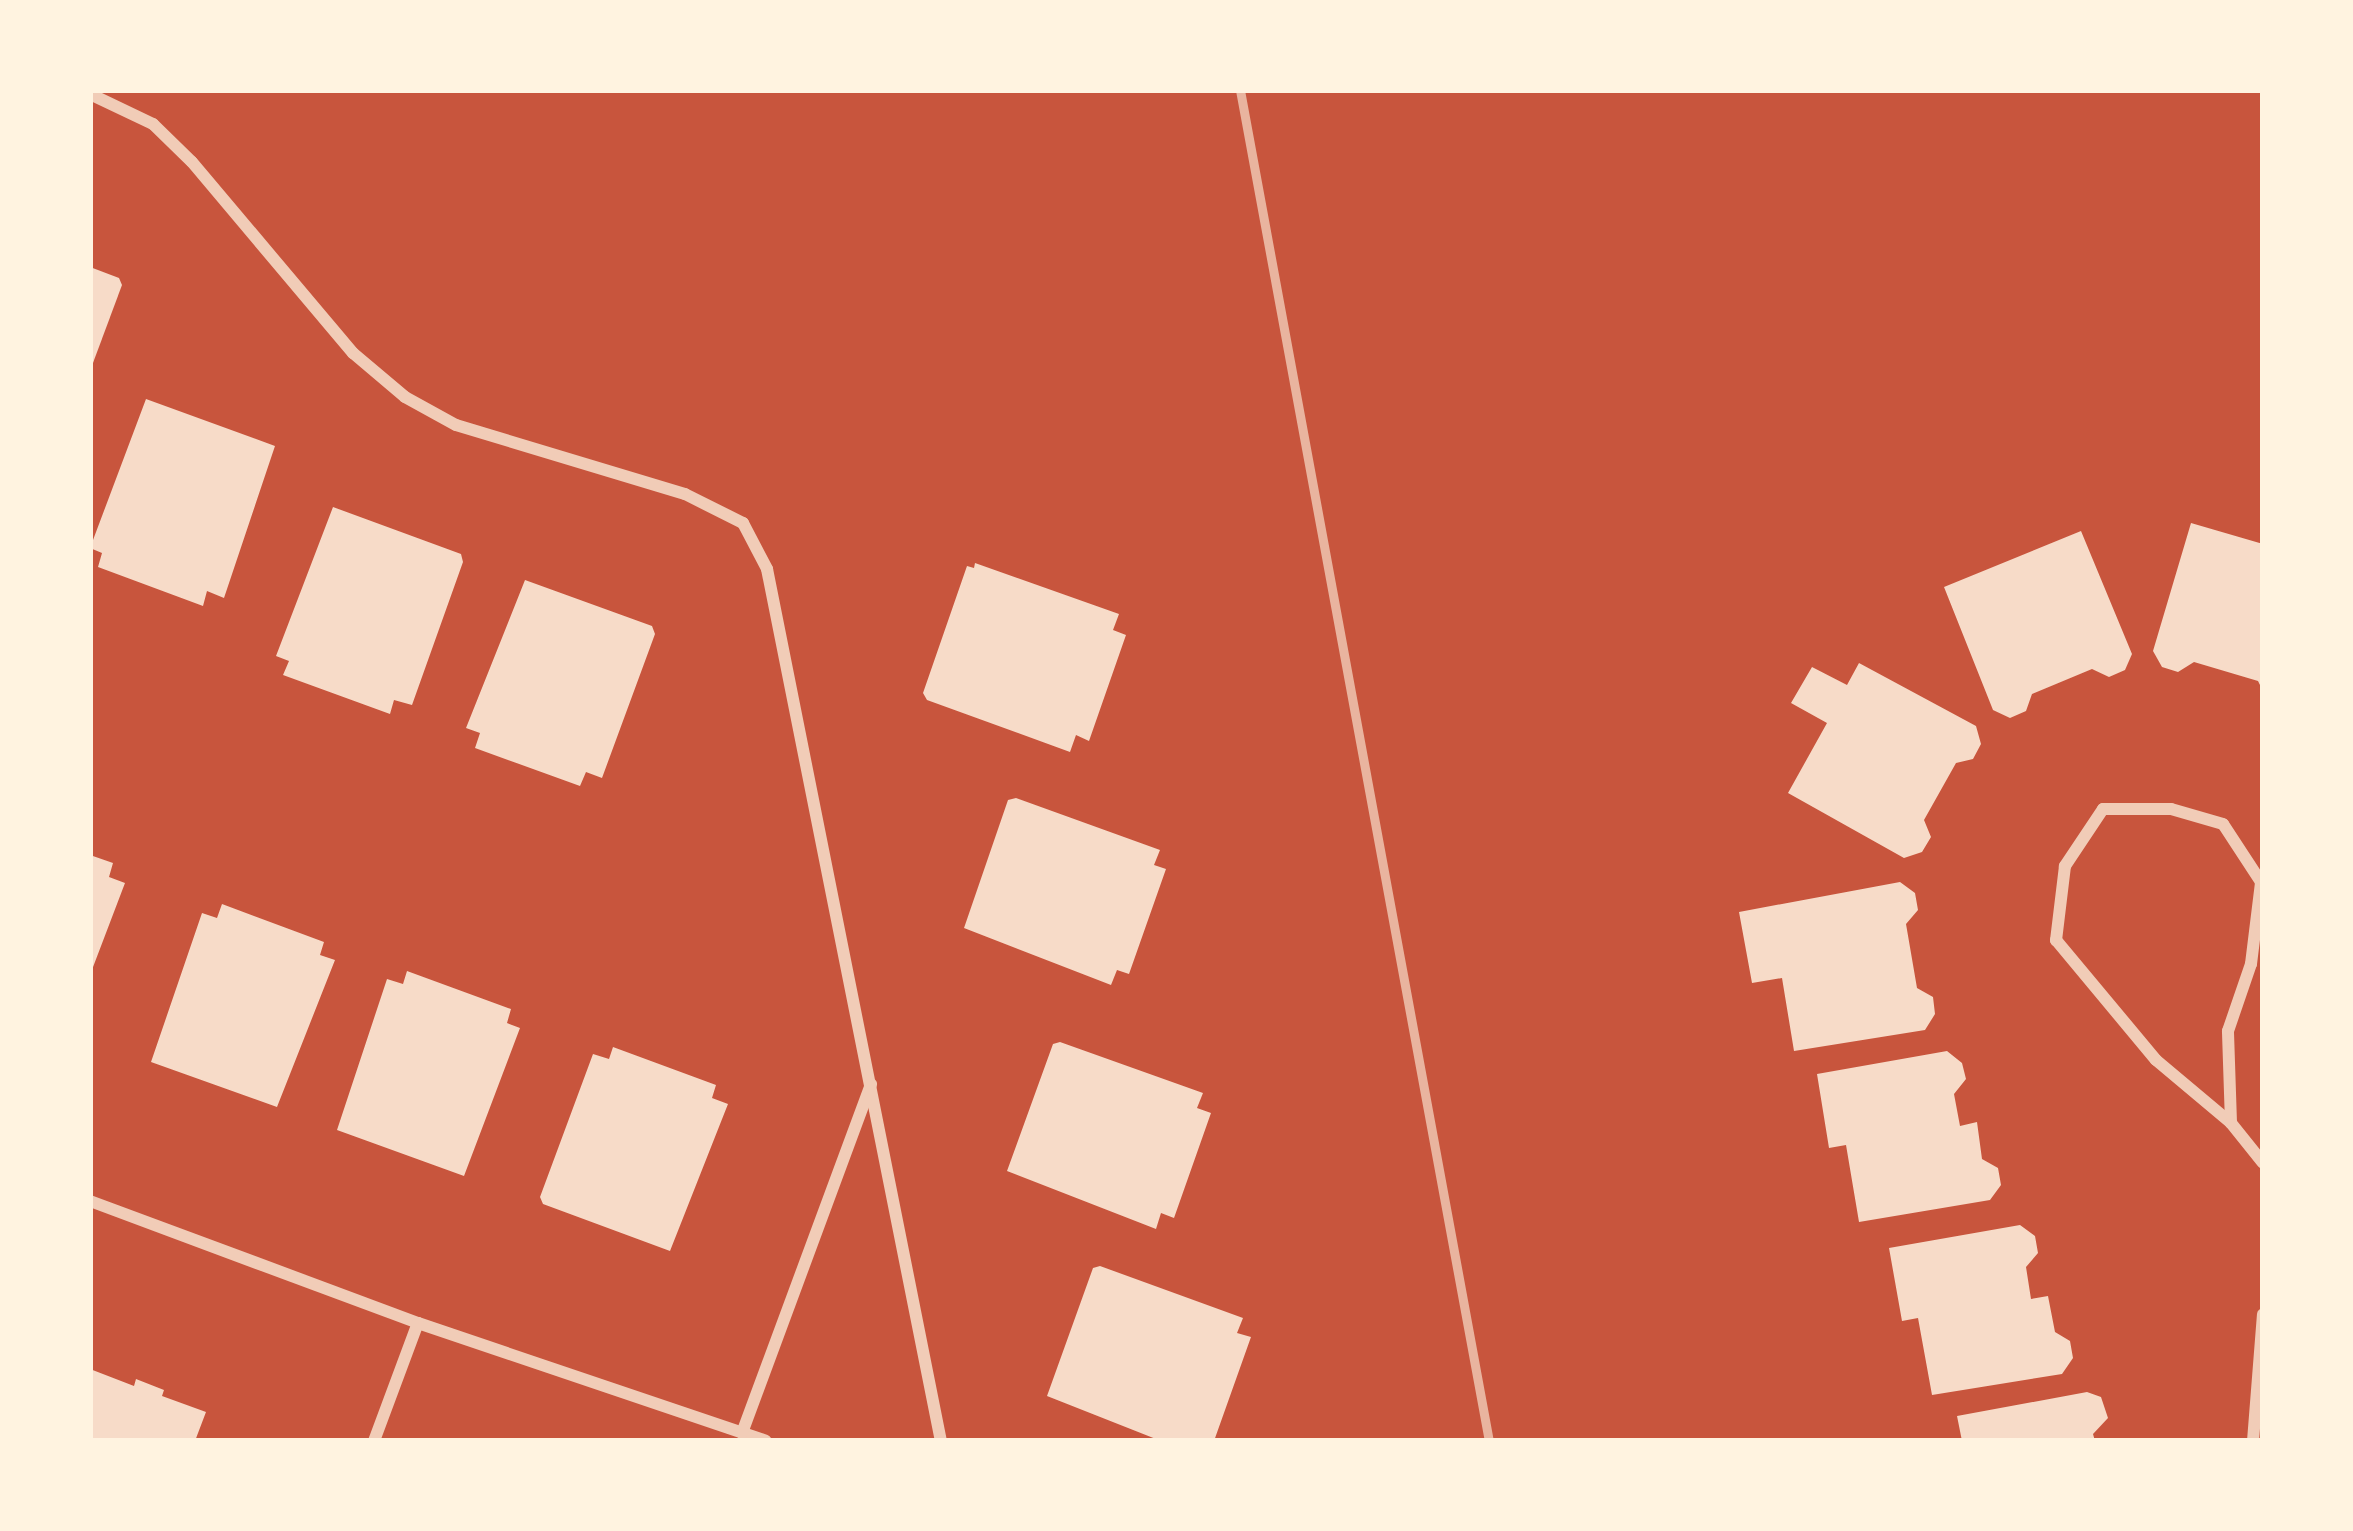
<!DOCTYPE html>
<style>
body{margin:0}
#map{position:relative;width:2353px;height:1531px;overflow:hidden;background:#c8553d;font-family:Commissioner,sans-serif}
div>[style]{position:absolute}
.building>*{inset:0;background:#f7dbc8}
.minor>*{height:12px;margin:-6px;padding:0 6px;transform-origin:6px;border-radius:6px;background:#f1ccb7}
.rail>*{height:9px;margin:-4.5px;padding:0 4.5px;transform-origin:4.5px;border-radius:4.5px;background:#e9b49f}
span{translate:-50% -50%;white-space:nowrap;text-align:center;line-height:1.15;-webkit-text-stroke:12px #fff3e0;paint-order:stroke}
.frame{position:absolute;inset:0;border:93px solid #fff3e0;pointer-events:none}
</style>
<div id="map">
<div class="building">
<i style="clip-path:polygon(90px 267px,119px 278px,122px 285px,90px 371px)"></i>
<i style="clip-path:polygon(146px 399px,275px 446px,224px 598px,207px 591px,203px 606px,98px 567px,102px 553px,90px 548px)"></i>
<i style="clip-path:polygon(333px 507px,461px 554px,463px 562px,412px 705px,394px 700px,390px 714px,283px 675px,289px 661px,276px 656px)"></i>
<i style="clip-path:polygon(2191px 523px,2263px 544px,2263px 691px,2258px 681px,2194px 662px,2178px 672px,2162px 667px,2153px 651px)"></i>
<i style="clip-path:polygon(2081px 531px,2132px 654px,2125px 670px,2109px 677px,2092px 669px,2032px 694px,2026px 711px,2010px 718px,1993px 710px,1944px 587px)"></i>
<i style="clip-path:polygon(975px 563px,1119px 614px,1113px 630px,1126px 635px,1089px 741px,1076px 735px,1070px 752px,927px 700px,923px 693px,967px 566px,974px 568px)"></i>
<i style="clip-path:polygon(525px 580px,652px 626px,655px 634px,602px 778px,586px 772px,580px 786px,475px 748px,480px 733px,466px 728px)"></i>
<i style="clip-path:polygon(1859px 663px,1976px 726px,1981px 744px,1973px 759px,1956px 763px,1924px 820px,1931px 837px,1922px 852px,1904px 858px,1788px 793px,1827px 723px,1791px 703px,1812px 667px,1847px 685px)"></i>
<i style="clip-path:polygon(1016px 798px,1160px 850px,1154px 865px,1166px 869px,1129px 974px,1117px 970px,1111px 985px,964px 928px,1008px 800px)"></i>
<i style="clip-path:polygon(90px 855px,113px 863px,109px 877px,125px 883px,90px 975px)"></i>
<i style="clip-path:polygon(1900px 882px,1915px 893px,1918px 910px,1906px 924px,1917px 988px,1933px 997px,1935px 1014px,1925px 1030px,1794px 1051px,1782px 978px,1752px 983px,1739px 912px)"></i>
<i style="clip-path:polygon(222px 904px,324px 942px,320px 955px,335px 960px,277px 1107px,151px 1062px,202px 913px,217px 918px)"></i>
<i style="clip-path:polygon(407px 971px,511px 1009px,507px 1023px,520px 1028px,464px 1176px,337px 1130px,387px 979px,403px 984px)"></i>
<i style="clip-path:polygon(1060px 1042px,1203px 1093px,1197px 1108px,1211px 1113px,1174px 1218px,1161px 1213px,1156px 1229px,1007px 1171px,1053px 1044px)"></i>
<i style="clip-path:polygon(613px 1047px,716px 1085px,712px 1098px,728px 1104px,670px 1251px,543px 1204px,540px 1197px,593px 1054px,609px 1059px)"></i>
<i style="clip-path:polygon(1947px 1051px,1962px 1063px,1966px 1079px,1954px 1094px,1960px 1126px,1977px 1122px,1982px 1159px,1998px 1168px,2001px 1185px,1990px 1200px,1859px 1222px,1846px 1145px,1829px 1148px,1817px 1074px)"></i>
<i style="clip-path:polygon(2020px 1225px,2035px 1236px,2038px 1253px,2026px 1267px,2031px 1299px,2048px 1296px,2055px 1332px,2070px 1341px,2073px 1358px,2062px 1374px,1932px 1395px,1918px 1318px,1902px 1321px,1889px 1248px)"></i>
<i style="clip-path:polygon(1100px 1266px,1243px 1318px,1237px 1333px,1251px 1337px,1214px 1441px,1161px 1441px,1047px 1396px,1093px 1268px)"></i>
<i style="clip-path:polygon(90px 1369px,134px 1386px,136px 1379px,164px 1390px,162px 1396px,206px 1412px,195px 1441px,90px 1441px)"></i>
<i style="clip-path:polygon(2087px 1392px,2101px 1397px,2108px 1418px,2093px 1434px,2095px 1441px,1962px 1441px,1957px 1416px)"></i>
</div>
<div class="minor">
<i style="left:90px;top:94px;width:70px;rotate:25.5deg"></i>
<i style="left:153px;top:124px;width:54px;rotate:44.3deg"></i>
<i style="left:192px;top:162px;width:250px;rotate:49.9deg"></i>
<i style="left:353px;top:353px;width:68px;rotate:40.2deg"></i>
<i style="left:405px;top:397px;width:58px;rotate:28.8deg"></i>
<i style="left:456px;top:425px;width:239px;rotate:16.8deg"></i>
<i style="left:685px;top:494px;width:65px;rotate:26.6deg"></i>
<i style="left:743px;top:523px;width:52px;rotate:62.4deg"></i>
<i style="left:767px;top:569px;width:889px;rotate:78.72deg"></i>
<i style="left:2231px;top:1123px;width:92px;rotate:-91.9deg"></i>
<i style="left:2228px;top:1031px;width:71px;rotate:-71.1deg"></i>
<i style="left:2251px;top:964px;width:83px;rotate:-83deg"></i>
<i style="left:2261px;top:882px;width:69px;rotate:-123.2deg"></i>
<i style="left:2223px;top:824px;width:54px;rotate:-163.9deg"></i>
<i style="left:2171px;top:809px;width:68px;rotate:180deg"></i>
<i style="left:2103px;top:809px;width:69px;rotate:123.7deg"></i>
<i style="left:2065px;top:866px;width:75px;rotate:96.9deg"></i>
<i style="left:2056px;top:940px;width:156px;rotate:50.2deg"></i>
<i style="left:2156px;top:1060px;width:98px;rotate:40deg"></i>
<i style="left:2231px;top:1123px;width:51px;rotate:51.3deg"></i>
<i style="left:90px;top:1201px;width:350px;rotate:20.4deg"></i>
<i style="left:418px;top:1323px;width:367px;rotate:18.7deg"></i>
<i style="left:742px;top:1433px;width:372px;rotate:-69.7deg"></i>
<i style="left:374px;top:1441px;width:126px;rotate:-69.6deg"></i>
<i style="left:2253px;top:1441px;width:127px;rotate:-85.5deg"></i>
</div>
<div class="rail">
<i style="left:1240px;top:90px;width:1374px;rotate:79.56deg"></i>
</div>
<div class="frame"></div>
</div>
